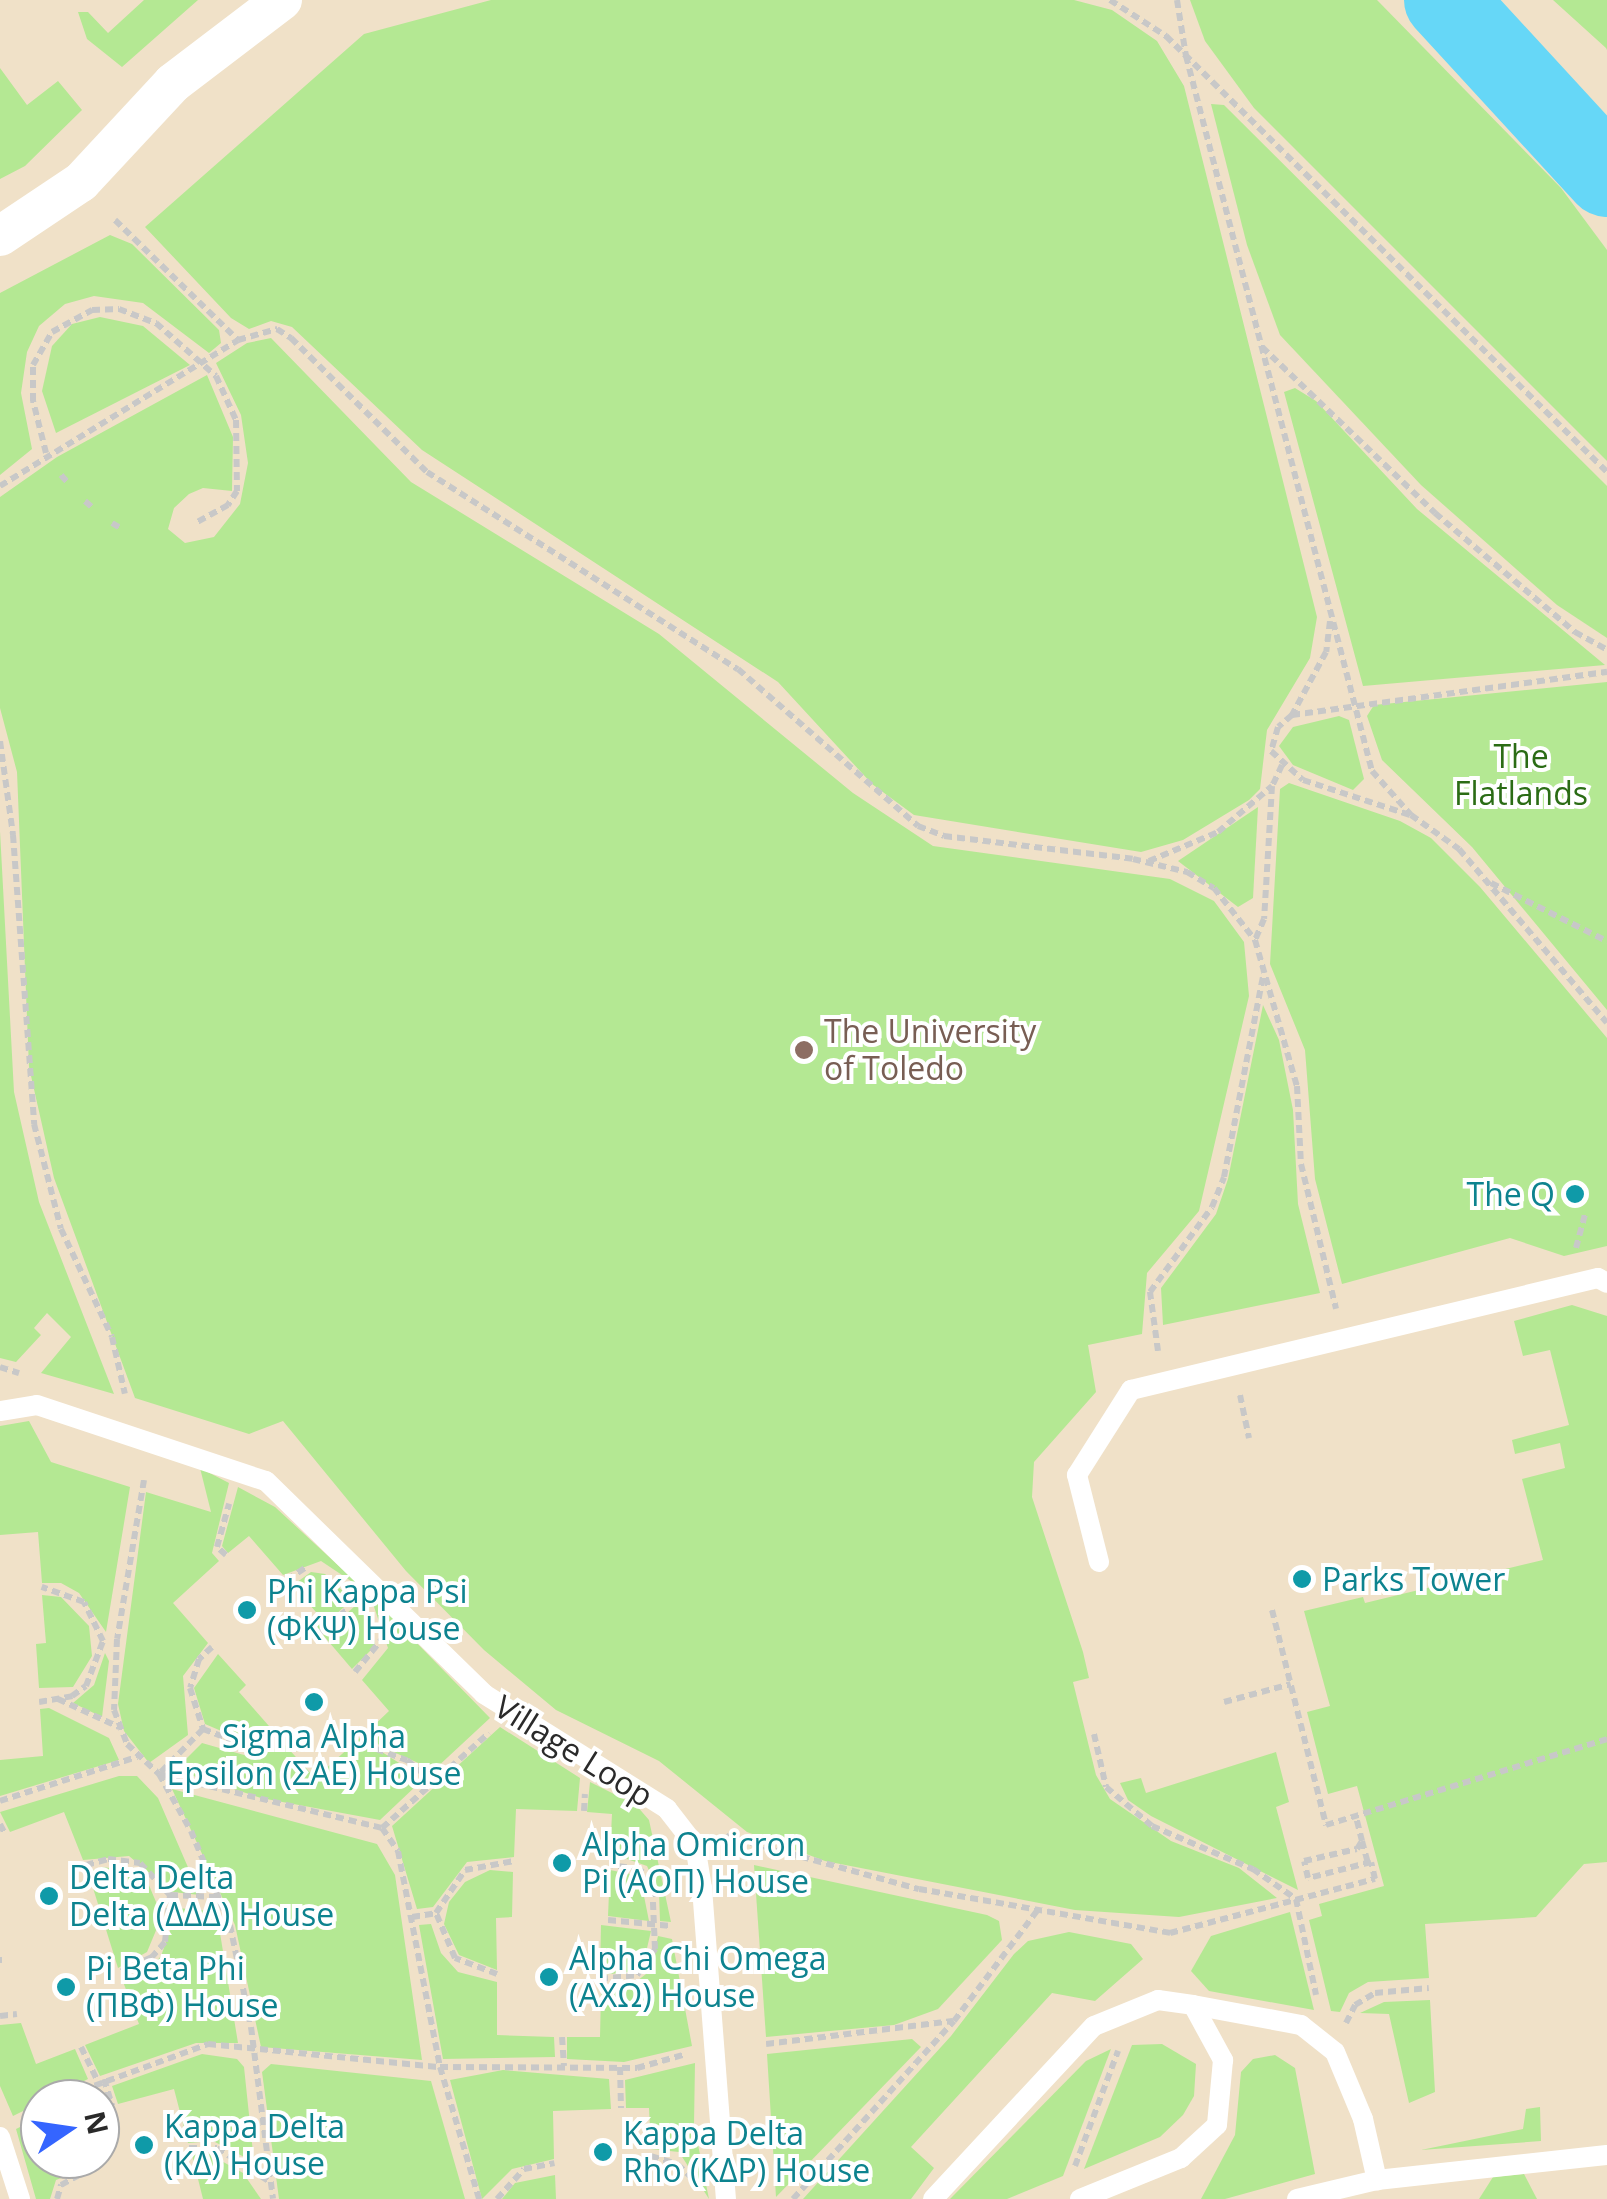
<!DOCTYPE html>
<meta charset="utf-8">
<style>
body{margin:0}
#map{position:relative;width:1607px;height:2199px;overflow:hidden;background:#ede4da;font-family:"Open Sans",sans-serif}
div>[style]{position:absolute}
.education>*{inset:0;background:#f0e1c8}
.green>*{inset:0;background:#b4e893}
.river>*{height:82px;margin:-41px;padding:0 41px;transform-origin:41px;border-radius:41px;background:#66d7f7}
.path>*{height:6px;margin-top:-3px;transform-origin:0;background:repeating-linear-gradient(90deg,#c8c8c8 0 8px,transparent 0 13px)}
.lane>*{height:20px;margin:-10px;padding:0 10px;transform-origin:10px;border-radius:10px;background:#fff}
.street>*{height:40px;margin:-20px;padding:0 20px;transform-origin:20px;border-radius:20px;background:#fff}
.dots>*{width:28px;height:28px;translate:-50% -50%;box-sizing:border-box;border:5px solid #fff;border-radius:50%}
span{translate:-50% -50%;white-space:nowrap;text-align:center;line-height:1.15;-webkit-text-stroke:8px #fff;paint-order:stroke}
.park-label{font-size:32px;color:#2b6c15}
.education-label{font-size:32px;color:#785e54}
.left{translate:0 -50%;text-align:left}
.culture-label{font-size:32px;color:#0d838f}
.right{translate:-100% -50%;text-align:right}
.street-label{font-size:32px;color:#2a2a2a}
.north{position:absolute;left:20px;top:2079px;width:100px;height:100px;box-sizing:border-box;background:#fff;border:2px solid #aaa;border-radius:50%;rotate:77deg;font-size:28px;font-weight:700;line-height:40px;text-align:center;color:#2a2a2a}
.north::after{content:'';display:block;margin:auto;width:35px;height:45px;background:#3565ff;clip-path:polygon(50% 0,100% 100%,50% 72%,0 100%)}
</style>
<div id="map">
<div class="education">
<i style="clip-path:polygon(evenodd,0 0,1607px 0,1607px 2199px,0 2199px,0 0,40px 2099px,100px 2099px,100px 2159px,40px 2159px,40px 2099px)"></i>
</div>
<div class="green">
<i style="clip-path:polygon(144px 0,198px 0,122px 67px,87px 39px,78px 12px,88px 12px,108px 33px)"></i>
<i style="clip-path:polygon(491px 0,1074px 0,1112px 10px,1157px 41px,1184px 86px,1317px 617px,1310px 658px,1267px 730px,1260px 789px,1249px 800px,1183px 840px,1141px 852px,914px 815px,872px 784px,778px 682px,422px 450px,292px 327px,271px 321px,249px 329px,231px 318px,145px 227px,364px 34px)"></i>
<i style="clip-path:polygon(1190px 0,1377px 0,1561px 188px,1607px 250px,1607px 461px,1254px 108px,1205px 41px)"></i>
<i style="clip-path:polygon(1553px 0,1607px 0,1607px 50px,1606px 48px)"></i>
<i style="clip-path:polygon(0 68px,27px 105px,58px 81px,82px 110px,25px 166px,0 179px)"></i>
<i style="clip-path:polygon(1211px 104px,1224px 105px,1607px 486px,1607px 638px,1557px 605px,1421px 485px,1280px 335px,1247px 245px)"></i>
<i style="clip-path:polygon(110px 235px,132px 244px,219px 330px,221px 343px,209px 353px,143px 303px,94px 296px,65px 304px,39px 326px,27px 352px,21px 393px,32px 449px,0 475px,0 293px)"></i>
<i style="clip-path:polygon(100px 317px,143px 326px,190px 365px,56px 433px,42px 391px,52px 346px,72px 324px)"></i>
<i style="clip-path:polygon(271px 338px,411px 482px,659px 634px,853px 793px,933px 846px,1170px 879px,1214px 901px,1244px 942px,1249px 996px,1199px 1211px,1147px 1273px,1142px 1334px,1088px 1345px,1096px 1392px,1034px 1462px,1032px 1497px,1083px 1652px,1089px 1678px,1073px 1682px,1096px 1775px,1110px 1799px,1171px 1841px,1239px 1868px,1277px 1898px,1179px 1917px,1075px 1910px,825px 1861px,747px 1832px,659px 1761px,556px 1710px,484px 1650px,406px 1571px,283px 1421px,249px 1434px,135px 1398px,54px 1178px,29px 1067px,17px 772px,0 708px,0 497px,57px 457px,207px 375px,233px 437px,232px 491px,203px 488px,189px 494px,174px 508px,168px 529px,185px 543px,214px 537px,240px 504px,248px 463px,241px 415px,216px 363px,247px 343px)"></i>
<i style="clip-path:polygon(1295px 388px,1316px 401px,1417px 509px,1605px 665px,1363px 686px,1284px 392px)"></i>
<i style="clip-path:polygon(1607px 682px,1607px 1010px,1472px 847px,1382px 760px,1367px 716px,1374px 705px)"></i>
<i style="clip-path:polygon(1339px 716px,1349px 720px,1364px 779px,1353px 790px,1293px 765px,1279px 746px,1293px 727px)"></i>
<i style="clip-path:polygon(1289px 783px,1400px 821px,1431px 838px,1480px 887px,1607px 1038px,1607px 1246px,1564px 1256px,1510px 1238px,1342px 1284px,1315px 1179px,1305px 1050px,1270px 964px,1280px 789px)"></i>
<i style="clip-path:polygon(1258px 807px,1253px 898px,1238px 907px,1178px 861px)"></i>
<i style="clip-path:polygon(0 831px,14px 1092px,39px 1202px,114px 1394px,41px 1373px,71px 1337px,47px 1313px,34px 1328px,41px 1335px,16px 1362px,0 1358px)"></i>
<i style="clip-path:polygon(1263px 1005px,1279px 1040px,1293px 1110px,1298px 1204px,1320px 1293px,1163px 1325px,1161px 1288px,1216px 1214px,1228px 1179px)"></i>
<i style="clip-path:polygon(1572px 1305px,1607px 1316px,1607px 1862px,1584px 1864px,1536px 1917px,1425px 1924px,1429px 1978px,1368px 1982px,1349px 1993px,1340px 2012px,1331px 2011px,1309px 1920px,1322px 1916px,1319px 1904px,1384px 1886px,1357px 1786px,1328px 1794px,1307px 1712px,1330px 1706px,1304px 1611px,1363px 1597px,1365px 1603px,1543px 1560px,1522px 1479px,1565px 1468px,1560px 1443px,1515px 1454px,1512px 1440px,1569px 1425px,1550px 1350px,1523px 1356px,1514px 1321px)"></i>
<i style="clip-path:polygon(29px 1421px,51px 1462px,130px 1487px,106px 1632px,79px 1593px,61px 1583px,42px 1583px,38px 1532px,0 1535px,0 1426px)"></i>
<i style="clip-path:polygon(200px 1468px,229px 1483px,212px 1553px,219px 1561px,173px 1603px,208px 1643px,183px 1676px,188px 1735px,149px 1763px,124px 1731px,118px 1704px,146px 1492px,211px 1512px)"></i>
<i style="clip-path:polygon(238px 1487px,275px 1507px,366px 1591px,321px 1561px,283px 1575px,249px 1536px,228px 1553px,222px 1546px)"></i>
<i style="clip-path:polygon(311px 1572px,325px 1574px,352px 1600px,318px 1630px,314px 1625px,321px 1618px,293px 1585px)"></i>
<i style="clip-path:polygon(42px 1595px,61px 1597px,89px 1626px,92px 1656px,73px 1687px,39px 1688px,36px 1644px,46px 1643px)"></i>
<i style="clip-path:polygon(370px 1595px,490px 1718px,434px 1770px,380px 1746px,367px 1732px,389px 1711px,362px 1680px,388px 1648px)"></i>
<i style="clip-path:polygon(356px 1605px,372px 1626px,375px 1646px,352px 1669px,323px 1635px)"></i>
<i style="clip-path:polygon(105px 1653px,109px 1661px,102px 1717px,73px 1703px,94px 1685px)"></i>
<i style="clip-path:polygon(218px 1654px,246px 1685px,239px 1692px,276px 1734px,266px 1741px,247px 1742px,205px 1724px,194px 1688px)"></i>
<i style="clip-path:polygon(49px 1708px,109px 1738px,119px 1760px,0 1796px,0 1760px,43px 1756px,40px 1709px)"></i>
<i style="clip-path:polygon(500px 1727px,580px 1778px,577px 1811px,516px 1809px,514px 1857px,467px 1862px,433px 1907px,417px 1909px,392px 1826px)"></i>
<i style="clip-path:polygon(360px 1738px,418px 1775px,417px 1785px,380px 1820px,261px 1798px,175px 1770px,202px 1743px,251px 1757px,285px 1745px,315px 1778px)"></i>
<i style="clip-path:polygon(1276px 1752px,1289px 1802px,1276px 1807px,1298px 1890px,1151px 1816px,1128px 1800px,1120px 1783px,1141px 1778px,1146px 1793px)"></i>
<i style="clip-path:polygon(119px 1776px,137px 1776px,158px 1798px,200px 1895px,172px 1892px,129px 1856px,83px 1860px,64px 1812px,10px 1832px,0 1812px)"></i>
<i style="clip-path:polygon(590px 1782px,636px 1805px,649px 1820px,671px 1922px,660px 1921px,659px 1893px,647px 1866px,610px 1853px,612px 1814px,587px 1812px)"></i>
<i style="clip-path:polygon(172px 1789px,377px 1844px,395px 1875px,422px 2060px,261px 2047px,235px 1925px)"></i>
<i style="clip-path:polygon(754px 1865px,987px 1915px,999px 1921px,1002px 1940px,938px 2009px,894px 2025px,766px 2037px)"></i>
<i style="clip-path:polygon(102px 1867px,132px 1871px,148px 1883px,162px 1916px,147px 1952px,118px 1968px,88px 1872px)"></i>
<i style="clip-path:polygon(490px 1870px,513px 1872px,512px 1917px,496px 1918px,497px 1970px,459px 1955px,444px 1924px,449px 1902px,465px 1882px)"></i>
<i style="clip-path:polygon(610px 1870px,640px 1876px,649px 1921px,608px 1916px)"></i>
<i style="clip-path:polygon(178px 1908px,210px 1911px,220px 1933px,238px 2043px,196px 2043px,100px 2076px,85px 2045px,139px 2024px,122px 1979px,148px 1971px,161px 1956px)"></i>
<i style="clip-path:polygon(1290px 1912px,1314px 2010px,1209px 1991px,1191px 1971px,1211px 1936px)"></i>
<i style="clip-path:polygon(431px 1924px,441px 1953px,458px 1972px,497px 1982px,497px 2035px,554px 2037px,555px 2057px,443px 2059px,419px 1925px)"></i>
<i style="clip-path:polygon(601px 1925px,651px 1931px,644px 1961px,629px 1972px,600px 1975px)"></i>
<i style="clip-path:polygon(1069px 1932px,1131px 1944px,1143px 1959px,1095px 2001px,1052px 1993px,911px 2147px,934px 2168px,911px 2199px,803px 2199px,951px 2036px,1014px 1954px,1028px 1941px)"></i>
<i style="clip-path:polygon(658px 1936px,672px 1939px,692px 2046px,624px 2062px,567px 2059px,567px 2037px,600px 2037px,601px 1993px,625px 1990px,650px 1971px)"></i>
<i style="clip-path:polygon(1430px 2000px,1435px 2092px,1409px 2103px,1389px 2014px,1360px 2013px,1384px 2002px)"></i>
<i style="clip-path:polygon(21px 2023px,36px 2064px,75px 2049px,88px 2079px,13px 2116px,0 2086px,0 2025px)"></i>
<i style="clip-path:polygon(912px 2039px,921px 2047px,776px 2197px,767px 2054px)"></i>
<i style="clip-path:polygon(1162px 2044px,1196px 2064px,1194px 2096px,1183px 2115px,1160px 2137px,1084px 2169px,1132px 2045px)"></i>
<i style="clip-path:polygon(1111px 2049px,1063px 2176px,1007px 2199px,950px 2199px,1086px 2061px)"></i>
<i style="clip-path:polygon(202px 2054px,237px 2059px,244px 2067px,254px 2162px,213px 2141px,188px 2143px,174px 2089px,118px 2104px,112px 2086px)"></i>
<i style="clip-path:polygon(1275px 2055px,1295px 2068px,1315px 2174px,1225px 2199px,1201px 2199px,1235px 2135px,1241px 2072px,1253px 2059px)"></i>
<i style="clip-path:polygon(695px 2063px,694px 2125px,709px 2199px,679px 2152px,651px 2149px,649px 2108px,626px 2108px,625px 2080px)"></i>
<i style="clip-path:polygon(271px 2064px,431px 2081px,465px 2199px,279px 2199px,262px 2072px)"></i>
<i style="clip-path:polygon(503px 2070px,609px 2079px,611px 2109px,553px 2111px,554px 2159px,512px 2169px,482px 2199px,450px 2080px)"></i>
<i style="clip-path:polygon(1540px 2107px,1541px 2141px,1421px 2150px,1523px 2129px,1526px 2109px)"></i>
<i style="clip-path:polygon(40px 2117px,40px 2159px,74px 2159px,78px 2172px,56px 2180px,50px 2199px,36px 2199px,16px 2129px)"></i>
<i style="clip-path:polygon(209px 2154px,243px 2173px,261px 2199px,203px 2199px,192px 2155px)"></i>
<i style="clip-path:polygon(1524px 2174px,1537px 2199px,1479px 2199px,1493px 2177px)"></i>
<i style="clip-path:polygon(555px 2175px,556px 2199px,502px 2199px,515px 2183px)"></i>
</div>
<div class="river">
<i style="left:1445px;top:0;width:239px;rotate:47.4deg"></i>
</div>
<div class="path">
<i style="left:1110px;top:0;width:67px;rotate:32.7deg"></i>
<i style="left:1166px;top:36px;width:620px;rotate:44.67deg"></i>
<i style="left:1177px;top:0;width:57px;rotate:80.9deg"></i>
<i style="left:1186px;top:56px;width:739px;rotate:75.42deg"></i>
<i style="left:1372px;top:771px;width:59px;rotate:48.4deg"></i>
<i style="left:1411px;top:815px;width:59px;rotate:35.3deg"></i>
<i style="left:1459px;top:849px;width:228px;rotate:49.6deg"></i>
<i style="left:115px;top:220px;width:172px;rotate:44.3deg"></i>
<i style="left:238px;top:340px;width:41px;rotate:-15.8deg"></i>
<i style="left:277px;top:329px;width:17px;rotate:33deg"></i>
<i style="left:291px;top:338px;width:191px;rotate:44.6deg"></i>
<i style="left:427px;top:472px;width:368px;rotate:32.4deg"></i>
<i style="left:738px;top:669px;width:239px;rotate:41.1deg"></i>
<i style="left:918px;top:826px;width:28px;rotate:21deg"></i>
<i style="left:944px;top:836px;width:190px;rotate:6.9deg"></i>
<i style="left:1133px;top:859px;width:56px;rotate:13.5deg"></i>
<i style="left:1187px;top:872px;width:31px;rotate:31deg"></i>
<i style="left:1214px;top:888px;width:66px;rotate:51.7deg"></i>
<i style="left:1262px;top:347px;width:240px;rotate:43.8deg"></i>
<i style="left:1435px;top:513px;width:184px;rotate:40.4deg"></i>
<i style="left:1575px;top:632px;width:37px;rotate:29deg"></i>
<i style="left:46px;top:453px;width:54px;rotate:-104deg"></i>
<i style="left:33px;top:401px;width:36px;rotate:-90deg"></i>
<i style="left:33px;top:365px;width:38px;rotate:-60deg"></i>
<i style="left:52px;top:332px;width:46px;rotate:-28.8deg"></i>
<i style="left:92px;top:310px;width:27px;rotate:-2deg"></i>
<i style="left:119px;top:309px;width:40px;rotate:21deg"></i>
<i style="left:156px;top:323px;width:80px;rotate:41.5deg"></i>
<i style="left:216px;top:376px;width:48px;rotate:65.6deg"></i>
<i style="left:236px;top:420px;width:71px;rotate:89.2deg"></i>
<i style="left:237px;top:491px;width:17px;rotate:123deg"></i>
<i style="left:228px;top:505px;width:35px;rotate:151deg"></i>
<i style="left:61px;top:475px;width:12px;rotate:48deg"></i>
<i style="left:0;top:486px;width:279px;rotate:-31.5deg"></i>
<i style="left:85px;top:501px;width:12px;rotate:42deg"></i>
<i style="left:112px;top:523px;width:12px;rotate:31deg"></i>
<i style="left:1330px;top:621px;width:31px;rotate:97deg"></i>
<i style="left:1326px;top:652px;width:72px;rotate:118.4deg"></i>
<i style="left:1292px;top:715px;width:18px;rotate:139deg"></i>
<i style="left:1278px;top:727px;width:25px;rotate:106deg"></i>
<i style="left:1271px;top:751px;width:43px;rotate:42.2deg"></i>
<i style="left:1303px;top:780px;width:113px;rotate:18.1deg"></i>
<i style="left:1292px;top:715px;width:318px;rotate:-7.8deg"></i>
<i style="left:0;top:741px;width:95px;rotate:82.1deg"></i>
<i style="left:13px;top:835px;width:290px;rotate:85.8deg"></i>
<i style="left:34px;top:1124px;width:108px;rotate:75.6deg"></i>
<i style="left:61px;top:1229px;width:119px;rotate:64.7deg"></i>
<i style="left:112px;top:1337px;width:58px;rotate:77.2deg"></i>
<i style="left:1282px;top:765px;width:23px;rotate:115deg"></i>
<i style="left:1272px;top:786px;width:133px;rotate:93.4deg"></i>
<i style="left:1264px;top:919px;width:23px;rotate:113deg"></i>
<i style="left:1255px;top:940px;width:152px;rotate:74deg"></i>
<i style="left:1297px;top:1086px;width:78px;rotate:87.1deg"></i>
<i style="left:1301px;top:1164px;width:149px;rotate:76.4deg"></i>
<i style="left:1149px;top:861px;width:75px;rotate:-22.8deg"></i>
<i style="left:1218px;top:832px;width:71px;rotate:-40.4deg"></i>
<i style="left:1491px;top:883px;width:130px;rotate:26.6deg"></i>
<i style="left:1576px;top:1248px;width:38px;rotate:-75deg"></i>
<i style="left:1158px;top:1351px;width:60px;rotate:-97.7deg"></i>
<i style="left:1150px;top:1292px;width:105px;rotate:-53.9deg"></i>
<i style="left:1212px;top:1207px;width:32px;rotate:-68deg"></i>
<i style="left:1224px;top:1177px;width:209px;rotate:-79deg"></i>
<i style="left:0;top:1367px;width:20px;rotate:18deg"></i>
<i style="left:1240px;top:1395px;width:44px;rotate:78.2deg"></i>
<i style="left:144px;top:1480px;width:161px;rotate:99.6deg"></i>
<i style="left:117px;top:1639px;width:71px;rotate:92.4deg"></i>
<i style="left:114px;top:1710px;width:36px;rotate:69deg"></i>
<i style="left:127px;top:1744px;width:44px;rotate:43.2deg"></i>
<i style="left:159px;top:1774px;width:65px;rotate:60.7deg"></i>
<i style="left:191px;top:1831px;width:102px;rotate:67.5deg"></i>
<i style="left:230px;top:1925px;width:104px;rotate:78.4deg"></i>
<i style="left:251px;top:2027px;width:173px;rotate:82.7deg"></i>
<i style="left:226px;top:1555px;width:12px;rotate:-138deg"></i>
<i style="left:217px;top:1547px;width:45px;rotate:-74.4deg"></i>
<i style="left:287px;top:1580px;width:25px;rotate:-34deg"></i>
<i style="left:1272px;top:1610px;width:222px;rotate:75.9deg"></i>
<i style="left:1326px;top:1825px;width:294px;rotate:-17deg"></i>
<i style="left:320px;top:1633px;width:38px;rotate:-41deg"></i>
<i style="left:212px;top:1647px;width:18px;rotate:137deg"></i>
<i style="left:199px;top:1659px;width:30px;rotate:107deg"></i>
<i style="left:190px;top:1688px;width:43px;rotate:72.4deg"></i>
<i style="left:203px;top:1729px;width:50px;rotate:21deg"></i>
<i style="left:250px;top:1747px;width:30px;rotate:-17deg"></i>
<i style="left:355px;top:1672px;width:43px;rotate:-50.7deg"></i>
<i style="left:58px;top:1699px;width:67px;rotate:24.7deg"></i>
<i style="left:39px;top:1702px;width:34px;rotate:-10deg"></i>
<i style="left:72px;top:1696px;width:17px;rotate:-36deg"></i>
<i style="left:86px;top:1686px;width:48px;rotate:-69.3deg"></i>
<i style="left:103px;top:1641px;width:43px;rotate:-116deg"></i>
<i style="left:84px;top:1602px;width:45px;rotate:-160.3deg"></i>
<i style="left:1224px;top:1702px;width:69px;rotate:-15deg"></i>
<i style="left:203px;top:1729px;width:63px;rotate:134.4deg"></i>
<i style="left:159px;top:1774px;width:229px;rotate:13.6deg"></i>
<i style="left:382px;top:1828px;width:28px;rotate:55deg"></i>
<i style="left:398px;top:1851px;width:220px;rotate:79deg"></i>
<i style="left:440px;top:2067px;width:138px;rotate:73.5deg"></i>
<i style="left:365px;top:1734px;width:19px;rotate:54deg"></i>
<i style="left:376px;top:1749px;width:33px;rotate:20deg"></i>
<i style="left:407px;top:1760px;width:33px;rotate:40deg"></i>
<i style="left:1094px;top:1734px;width:54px;rotate:77.2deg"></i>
<i style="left:1106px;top:1787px;width:60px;rotate:40.3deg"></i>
<i style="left:1152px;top:1826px;width:110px;rotate:23.1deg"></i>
<i style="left:1253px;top:1869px;width:52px;rotate:34.9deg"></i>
<i style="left:1296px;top:1899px;width:98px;rotate:78.2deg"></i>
<i style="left:0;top:1801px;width:144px;rotate:-17.8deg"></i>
<i style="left:584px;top:1811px;width:17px;rotate:-87deg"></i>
<i style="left:0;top:1824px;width:11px;rotate:63deg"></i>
<i style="left:382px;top:1828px;width:143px;rotate:-41.6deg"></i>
<i style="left:726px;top:1836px;width:200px;rotate:15.4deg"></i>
<i style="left:919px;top:1889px;width:255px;rotate:9.9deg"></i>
<i style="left:1170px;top:1933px;width:212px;rotate:-14.8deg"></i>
<i style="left:1375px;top:1879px;width:17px;rotate:-103deg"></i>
<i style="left:1371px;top:1862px;width:65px;rotate:165.7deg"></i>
<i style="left:1308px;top:1878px;width:17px;rotate:-103deg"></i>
<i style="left:1304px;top:1861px;width:54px;rotate:-12.8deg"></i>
<i style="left:1357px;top:1849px;width:9px;rotate:-58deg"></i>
<i style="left:1362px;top:1841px;width:25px;rotate:-104deg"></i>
<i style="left:1362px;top:1841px;width:23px;rotate:75deg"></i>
<i style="left:86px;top:1865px;width:23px;rotate:-15deg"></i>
<i style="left:108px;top:1859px;width:32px;rotate:7deg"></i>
<i style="left:140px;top:1863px;width:44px;rotate:46.8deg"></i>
<i style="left:170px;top:1895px;width:47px;rotate:96.1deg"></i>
<i style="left:165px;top:1942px;width:20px;rotate:131deg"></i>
<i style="left:152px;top:1957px;width:35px;rotate:155deg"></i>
<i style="left:170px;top:1895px;width:46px;rotate:2.5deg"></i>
<i style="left:412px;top:1917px;width:24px;rotate:-9deg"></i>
<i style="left:608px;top:1920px;width:63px;rotate:5.4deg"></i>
<i style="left:0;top:1960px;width:2px"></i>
<i style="left:497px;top:1974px;width:45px;rotate:-159.1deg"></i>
<i style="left:455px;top:1958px;width:49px;rotate:-112.9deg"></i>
<i style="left:436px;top:1913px;width:52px;rotate:-56deg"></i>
<i style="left:465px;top:1870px;width:50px;rotate:-10.4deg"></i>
<i style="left:600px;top:1979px;width:37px;rotate:-6deg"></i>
<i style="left:637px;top:1975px;width:32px;rotate:-55deg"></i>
<i style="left:655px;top:1949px;width:68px;rotate:-92.5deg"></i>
<i style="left:652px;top:1881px;width:18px;rotate:-137deg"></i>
<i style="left:639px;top:1869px;width:29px;rotate:-172deg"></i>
<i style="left:0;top:2016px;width:17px;rotate:-7deg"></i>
<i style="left:1346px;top:2023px;width:20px;rotate:-63deg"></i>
<i style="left:1355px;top:2005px;width:23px;rotate:-31deg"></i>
<i style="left:1375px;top:1993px;width:54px;rotate:-5.3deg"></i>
<i style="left:562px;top:2037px;width:29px;rotate:86deg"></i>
<i style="left:766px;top:2044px;width:188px;rotate:-7deg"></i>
<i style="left:81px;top:2047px;width:39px;rotate:64deg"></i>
<i style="left:620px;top:2067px;width:41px;rotate:88.6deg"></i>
<i style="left:104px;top:2079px;width:28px;rotate:73deg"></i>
<i style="left:58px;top:2099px;width:160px;rotate:-20.1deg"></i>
<i style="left:208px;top:2044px;width:233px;rotate:5.7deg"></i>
<i style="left:440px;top:2067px;width:197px;rotate:0.3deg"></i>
<i style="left:637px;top:2068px;width:48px;rotate:-15.8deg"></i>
<i style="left:23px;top:2120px;width:20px;rotate:-30deg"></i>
<i style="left:189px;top:2148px;width:28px"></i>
<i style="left:217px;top:2148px;width:63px;rotate:32.7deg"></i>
<i style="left:651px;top:2156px;width:27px;rotate:17deg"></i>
<i style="left:677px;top:2164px;width:18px;rotate:43deg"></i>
<i style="left:1075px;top:2166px;width:123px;rotate:-69.5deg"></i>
<i style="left:57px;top:2199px;width:15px;rotate:-74deg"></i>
<i style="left:61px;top:2185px;width:21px;rotate:-29deg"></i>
<i style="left:497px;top:2199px;width:40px;rotate:-48deg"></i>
<i style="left:524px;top:2169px;width:31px;rotate:-11deg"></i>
<i style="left:793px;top:2199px;width:240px;rotate:-47.9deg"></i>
<i style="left:954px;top:2021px;width:138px;rotate:-53deg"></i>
</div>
<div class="lane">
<i style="left:0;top:1411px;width:37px;rotate:-9deg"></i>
<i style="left:37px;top:1405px;width:241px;rotate:18.4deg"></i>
<i style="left:266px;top:1481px;width:305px;rotate:44.3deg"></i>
<i style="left:484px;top:1694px;width:216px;rotate:32.1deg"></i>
<i style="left:667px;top:1809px;width:46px;rotate:52.1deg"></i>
<i style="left:695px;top:1845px;width:44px;rotate:80.8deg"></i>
<i style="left:702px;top:1888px;width:312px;rotate:85.6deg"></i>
<i style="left:1099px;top:1562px;width:90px;rotate:-104.2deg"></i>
<i style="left:1077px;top:1475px;width:101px;rotate:-57.6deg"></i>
<i style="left:1131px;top:1390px;width:480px;rotate:-13.5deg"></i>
<i style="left:1598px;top:1278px;width:10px;rotate:29deg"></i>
<i style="left:1193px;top:2005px;width:110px;rotate:10.5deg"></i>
<i style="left:1301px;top:2025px;width:43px;rotate:38.5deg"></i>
<i style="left:1335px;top:2052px;width:73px;rotate:67.3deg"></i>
<i style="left:1363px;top:2119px;width:63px;rotate:77.1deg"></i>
<i style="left:0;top:2137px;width:65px;rotate:72.1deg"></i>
<i style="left:933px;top:2199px;width:236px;rotate:-47.1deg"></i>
<i style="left:1094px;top:2026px;width:69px;rotate:-22.1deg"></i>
<i style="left:1158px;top:2000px;width:35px;rotate:8deg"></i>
<i style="left:1193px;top:2005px;width:63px;rotate:61.4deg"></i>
<i style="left:1223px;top:2060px;width:65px;rotate:95.3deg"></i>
<i style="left:1217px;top:2125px;width:49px;rotate:137.5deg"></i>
<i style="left:1181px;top:2158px;width:109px;rotate:157.9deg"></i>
<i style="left:1297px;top:2199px;width:82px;rotate:-13.4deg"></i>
<i style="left:1377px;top:2180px;width:231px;rotate:-6.2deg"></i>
</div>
<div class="street">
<i style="left:0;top:236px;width:97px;rotate:-33.7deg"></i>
<i style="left:81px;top:182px;width:135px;rotate:-47.1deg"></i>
<i style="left:173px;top:83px;width:137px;rotate:-37.3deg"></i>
</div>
<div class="dots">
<i style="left:804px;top:1050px;background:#8d6e63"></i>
<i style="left:1575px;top:1194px;background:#0f9aa8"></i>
<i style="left:1302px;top:1579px;background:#0f9aa8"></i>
<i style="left:247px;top:1610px;background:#0f9aa8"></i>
<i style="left:314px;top:1702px;background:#0f9aa8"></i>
<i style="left:562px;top:1863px;background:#0f9aa8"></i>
<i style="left:49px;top:1896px;background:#0f9aa8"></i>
<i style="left:549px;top:1977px;background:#0f9aa8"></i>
<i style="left:66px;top:1987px;background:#0f9aa8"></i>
<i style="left:144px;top:2145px;background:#0f9aa8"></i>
<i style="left:603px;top:2152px;background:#0f9aa8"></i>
</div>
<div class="park-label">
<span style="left:1521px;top:775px">The<br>Flatlands</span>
</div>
<div class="education-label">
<span class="left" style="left:824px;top:1050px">The University<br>of Toledo</span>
</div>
<div class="culture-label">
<span class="right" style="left:1555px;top:1194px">The Q</span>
<span class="left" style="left:1322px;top:1579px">Parks Tower</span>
<span class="left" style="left:267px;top:1610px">Phi Kappa Psi<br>(ΦΚΨ) House</span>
<span style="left:314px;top:1755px">Sigma Alpha<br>Epsilon (ΣΑΕ) House</span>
<span class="left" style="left:582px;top:1863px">Alpha Omicron<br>Pi (ΑΟΠ) House</span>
<span class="left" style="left:69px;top:1896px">Delta Delta<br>Delta (ΔΔΔ) House</span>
<span class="left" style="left:569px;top:1977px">Alpha Chi Omega<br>(ΑΧΩ) House</span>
<span class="left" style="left:86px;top:1987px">Pi Beta Phi<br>(ΠΒΦ) House</span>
<span class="left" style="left:164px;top:2145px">Kappa Delta<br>(ΚΔ) House</span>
<span class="left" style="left:623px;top:2152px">Kappa Delta<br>Rho (ΚΔΡ) House</span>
</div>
<div class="street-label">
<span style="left:574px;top:1751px;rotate:32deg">Village Loop</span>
</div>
<div class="north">N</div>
</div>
